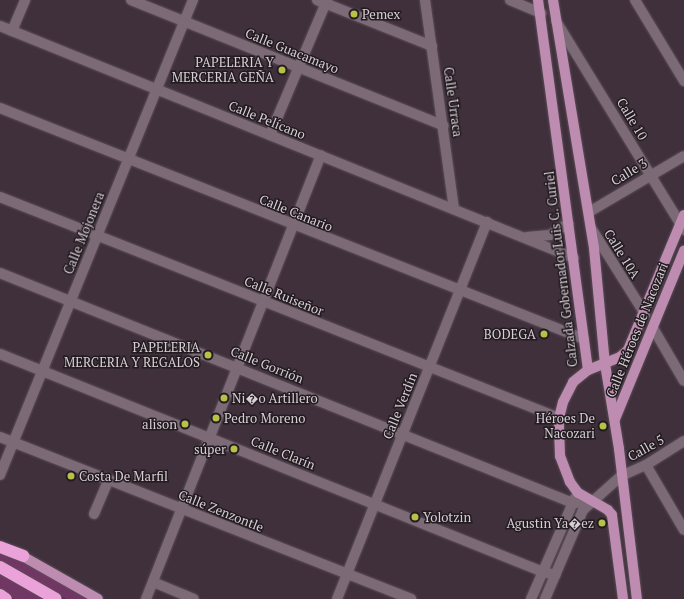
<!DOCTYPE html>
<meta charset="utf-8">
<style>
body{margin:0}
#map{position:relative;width:684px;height:599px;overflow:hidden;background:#40303c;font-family:"PT Serif",serif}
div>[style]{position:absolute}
.green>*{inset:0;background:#723665}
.roads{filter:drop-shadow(0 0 1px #5b4f58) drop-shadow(0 0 1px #5b4f58)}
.minor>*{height:10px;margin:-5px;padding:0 5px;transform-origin:5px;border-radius:5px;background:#7c6a77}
.major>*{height:10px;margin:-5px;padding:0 5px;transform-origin:5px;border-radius:5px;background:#be8cb1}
.highway>*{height:12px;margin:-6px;padding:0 6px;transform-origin:6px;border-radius:6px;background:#eaa2d8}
.dots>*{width:11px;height:11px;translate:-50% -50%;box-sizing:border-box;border:2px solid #221b20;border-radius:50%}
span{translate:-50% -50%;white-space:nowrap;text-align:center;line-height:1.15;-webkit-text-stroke:3px #221b20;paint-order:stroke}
.poi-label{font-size:13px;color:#d8ced5}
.left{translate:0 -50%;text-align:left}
.right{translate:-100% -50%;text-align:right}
.street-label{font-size:13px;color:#d8ced5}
</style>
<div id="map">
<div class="green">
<i style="clip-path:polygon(0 552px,19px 560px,89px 599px,66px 599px,0 561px)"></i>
<i style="clip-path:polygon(0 573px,44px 599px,14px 599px,0 591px)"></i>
</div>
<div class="roads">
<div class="minor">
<i style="left:131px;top:0;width:337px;rotate:21.9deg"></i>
<i style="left:317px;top:0;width:124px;rotate:21.8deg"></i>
<i style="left:425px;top:0;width:210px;rotate:82.1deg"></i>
<i style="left:510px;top:0;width:34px;rotate:23deg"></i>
<i style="left:635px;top:0;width:95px;rotate:58.8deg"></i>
<i style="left:556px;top:21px;width:245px;rotate:58.5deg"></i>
<i style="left:0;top:26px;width:619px;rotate:22.01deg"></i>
<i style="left:12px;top:31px;width:34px;rotate:-67deg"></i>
<i style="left:0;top:108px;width:628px;rotate:21.58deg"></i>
<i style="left:270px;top:135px;width:147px;rotate:-67.1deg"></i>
<i style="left:0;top:197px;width:601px;rotate:21.57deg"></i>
<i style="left:589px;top:212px;width:110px;rotate:-30.5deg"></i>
<i style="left:591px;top:228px;width:102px;rotate:57.9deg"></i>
<i style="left:527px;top:237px;width:23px;rotate:-5deg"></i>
<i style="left:550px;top:235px;width:22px;rotate:-32deg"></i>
<i style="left:0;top:273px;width:617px;rotate:21.87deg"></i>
<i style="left:573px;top:503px;width:19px;rotate:-3deg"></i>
<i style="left:653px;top:328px;width:61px;rotate:59.7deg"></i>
<i style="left:0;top:354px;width:585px;rotate:21.87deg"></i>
<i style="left:543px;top:572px;width:13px;rotate:13deg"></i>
<i style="left:0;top:437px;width:442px;rotate:21.5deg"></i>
<i style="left:646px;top:465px;width:75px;rotate:59.7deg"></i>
<i style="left:0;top:475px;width:513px;rotate:-67.89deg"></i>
<i style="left:94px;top:514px;width:38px;rotate:-67deg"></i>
<i style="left:153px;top:582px;width:44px;rotate:22.5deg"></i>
<i style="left:146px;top:599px;width:477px;rotate:-68.5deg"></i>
<i style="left:337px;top:599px;width:406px;rotate:-68.3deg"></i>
<i style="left:531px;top:599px;width:110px;rotate:-66.5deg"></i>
<i style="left:545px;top:599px;width:97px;rotate:-66.9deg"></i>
<i style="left:583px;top:510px;width:51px;rotate:-41.8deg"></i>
<i style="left:621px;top:476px;width:27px;rotate:-24deg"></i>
<i style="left:646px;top:465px;width:45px;rotate:-32.3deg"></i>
</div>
<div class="major">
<i style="left:538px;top:0;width:373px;rotate:82.3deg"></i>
<i style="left:553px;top:0;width:251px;rotate:80.6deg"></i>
<i style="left:594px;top:248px;width:117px;rotate:84.6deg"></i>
<i style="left:605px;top:364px;width:86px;rotate:80.6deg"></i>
<i style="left:619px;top:449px;width:151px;rotate:83.2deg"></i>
<i style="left:615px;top:419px;width:182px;rotate:-67.7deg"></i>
<i style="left:17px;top:553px;width:93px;rotate:29.6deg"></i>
<i style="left:623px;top:599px;width:85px;rotate:-97.5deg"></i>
<i style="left:612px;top:515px;width:6px;rotate:-129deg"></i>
<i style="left:608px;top:510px;width:34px;rotate:-150deg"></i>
<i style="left:578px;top:493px;width:14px;rotate:-126deg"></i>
<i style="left:570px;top:482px;width:28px;rotate:-111deg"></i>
<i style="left:560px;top:456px;width:38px;rotate:-92deg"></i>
<i style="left:559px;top:418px;width:16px;rotate:-76deg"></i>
<i style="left:563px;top:402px;width:22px;rotate:-63deg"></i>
<i style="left:573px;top:382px;width:19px;rotate:-39deg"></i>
<i style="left:588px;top:370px;width:35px;rotate:-22deg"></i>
<i style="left:620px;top:357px;width:11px;rotate:-41deg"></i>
<i style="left:628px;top:350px;width:146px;rotate:-67.5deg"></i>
</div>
<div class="highway">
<i style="left:0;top:547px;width:25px;rotate:21deg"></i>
<i style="left:0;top:567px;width:64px;rotate:29.7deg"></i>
<i style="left:0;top:595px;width:7px;rotate:34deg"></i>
</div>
</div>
<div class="dots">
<i style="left:354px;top:14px;background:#b7c148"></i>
<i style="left:282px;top:70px;background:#b7c148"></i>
<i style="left:544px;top:334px;background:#b7c148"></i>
<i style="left:208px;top:355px;background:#b7c148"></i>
<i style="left:224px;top:398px;background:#b7c148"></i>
<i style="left:216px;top:418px;background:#b7c148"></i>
<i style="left:185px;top:424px;background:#b7c148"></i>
<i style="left:603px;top:426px;background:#b7c148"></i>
<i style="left:234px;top:449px;background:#b7c148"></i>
<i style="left:71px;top:476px;background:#b7c148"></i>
<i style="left:415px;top:517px;background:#b7c148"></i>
<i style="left:602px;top:523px;background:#b7c148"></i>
</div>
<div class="poi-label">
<span class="left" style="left:362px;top:14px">Pemex</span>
<span class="right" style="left:274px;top:70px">PAPELERIA Y<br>MERCERIA GEÑA</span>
<span class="right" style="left:536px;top:334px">BODEGA</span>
<span class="right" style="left:200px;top:355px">PAPELERIA<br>MERCERIA Y REGALOS</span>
<span class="left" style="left:232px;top:398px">Ni�o Artillero</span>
<span class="left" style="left:224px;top:418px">Pedro Moreno</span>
<span class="right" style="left:595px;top:426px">Héroes De<br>Nacozari</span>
<span class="right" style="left:177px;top:424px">alison</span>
<span class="right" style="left:226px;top:449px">súper</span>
<span class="left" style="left:79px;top:476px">Costa De Marfil</span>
<span class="left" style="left:423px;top:517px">Yolotzin</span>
<span class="right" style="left:594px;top:523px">Agustin Ya�ez</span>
</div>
<div class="street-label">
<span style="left:292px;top:51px;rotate:22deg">Calle Guacamayo</span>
<span style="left:453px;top:102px;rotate:82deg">Calle Urraca</span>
<span style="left:632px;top:119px;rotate:59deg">Calle 10</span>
<span style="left:267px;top:120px;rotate:22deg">Calle Pelícano</span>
<span style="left:629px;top:172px;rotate:-31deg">Calle 3</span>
<span style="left:296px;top:213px;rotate:22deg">Calle Canario</span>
<span style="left:84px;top:233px;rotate:-68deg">Calle Mojonera</span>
<span style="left:622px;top:254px;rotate:58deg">Calle 10A</span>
<span style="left:561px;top:269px;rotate:-97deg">Calzada Gobernador Luis C. Curiel</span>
<span style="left:284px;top:296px;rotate:22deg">Calle Ruiseñor</span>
<span style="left:637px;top:330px;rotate:-68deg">Calle Héroes de Nacozari</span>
<span style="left:267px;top:365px;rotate:22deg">Calle Gorrión</span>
<span style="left:400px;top:406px;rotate:-68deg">Calle Verdín</span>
<span style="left:646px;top:448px;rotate:-29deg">Calle 5</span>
<span style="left:283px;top:453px;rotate:22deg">Calle Clarín</span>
<span style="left:221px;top:511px;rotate:22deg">Calle Zenzontle</span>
</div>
</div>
